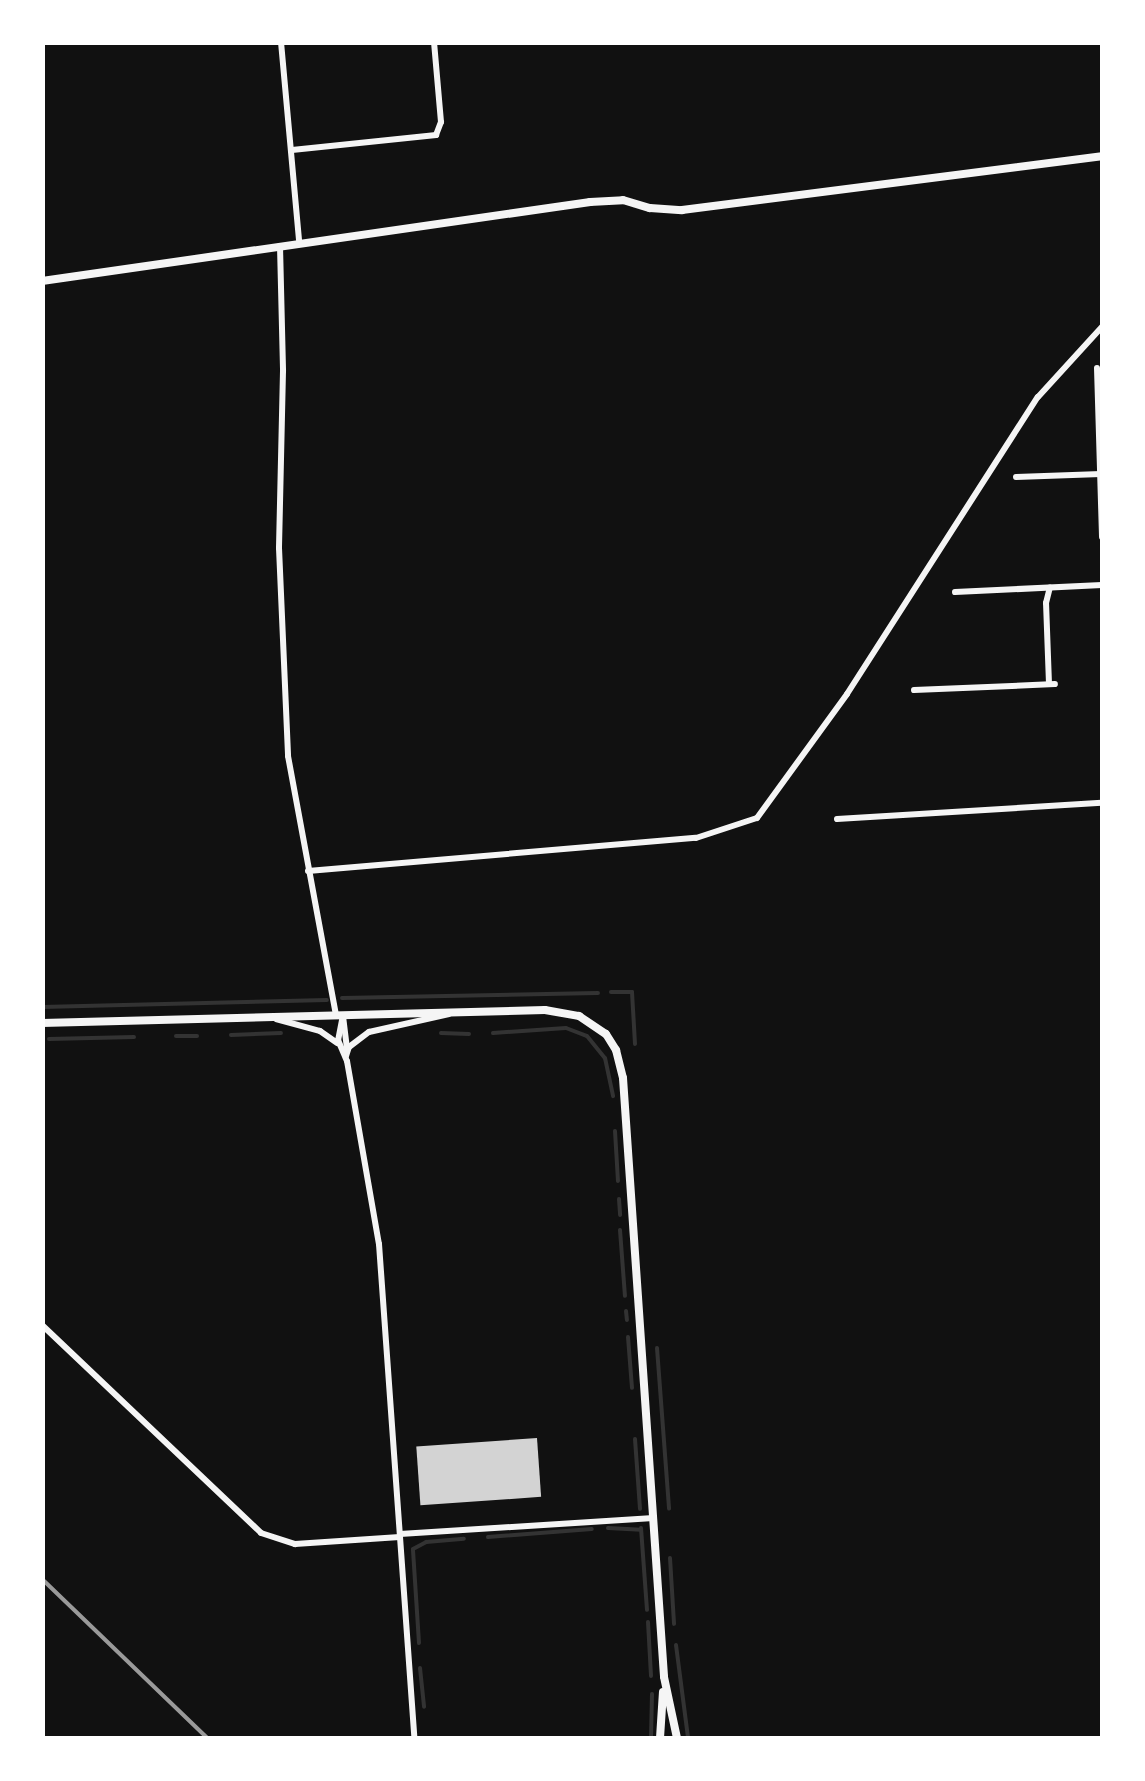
<!DOCTYPE html>
<style>
body{margin:0}
#map{position:relative;width:1145px;height:1781px;overflow:hidden;background:#111;font-family:"Nunito Sans",sans-serif}
div>[style]{position:absolute}
.stream>*{height:4px;margin:-2px;padding:0 2px;transform-origin:2px;border-radius:2px;background:#333}
.building>*{inset:0;background:#d3d3d3;transform-origin:0 0}
.minor>*{height:6px;margin:-3px;padding:0 3px;transform-origin:3px;border-radius:3px;background:#f5f5f5}
.tertiary>*{height:8px;margin:-4px;padding:0 4px;transform-origin:4px;border-radius:4px;background:#f5f5f5}
.rail>*{height:4px;margin:-2px;padding:0 2px;transform-origin:2px;border-radius:2px;background:#9a9a9a}
span{translate:-50% -50%;white-space:nowrap;text-align:center;line-height:1.15;-webkit-text-stroke:8px #fff;paint-order:stroke}
.frame{position:absolute;inset:0;border:45px solid #fff;pointer-events:none}
</style>
<div id="map">
<div class="stream">
<i style="left:611px;top:992px;width:21px"></i>
<i style="left:632px;top:992px;width:52px;rotate:86.7deg"></i>
<i style="left:342px;top:998px;width:256px;rotate:-1.1deg"></i>
<i style="left:42px;top:1007px;width:285px;rotate:-1.4deg"></i>
<i style="left:441px;top:1033px;width:28px;rotate:2deg"></i>
<i style="left:493px;top:1033px;width:73px;rotate:-3.9deg"></i>
<i style="left:566px;top:1028px;width:22px;rotate:21deg"></i>
<i style="left:587px;top:1036px;width:28px;rotate:51deg"></i>
<i style="left:605px;top:1058px;width:39px;rotate:78deg"></i>
<i style="left:231px;top:1035px;width:50px;rotate:-2.3deg"></i>
<i style="left:176px;top:1036px;width:21px"></i>
<i style="left:49px;top:1039px;width:85px;rotate:-1.3deg"></i>
<i style="left:615px;top:1131px;width:50px;rotate:86.6deg"></i>
<i style="left:619px;top:1199px;width:16px;rotate:86deg"></i>
<i style="left:620px;top:1230px;width:66px;rotate:85.7deg"></i>
<i style="left:626px;top:1311px;width:9px;rotate:84deg"></i>
<i style="left:628px;top:1337px;width:51px;rotate:85.5deg"></i>
<i style="left:657px;top:1348px;width:161px;rotate:85.7deg"></i>
<i style="left:635px;top:1439px;width:70px;rotate:85.9deg"></i>
<i style="left:608px;top:1528px;width:33px;rotate:3deg"></i>
<i style="left:641px;top:1528px;width:82px;rotate:85.8deg"></i>
<i style="left:488px;top:1537px;width:104px;rotate:-4.4deg"></i>
<i style="left:670px;top:1558px;width:66px;rotate:86.5deg"></i>
<i style="left:648px;top:1622px;width:54px;rotate:86.8deg"></i>
<i style="left:419px;top:1643px;width:94px;rotate:-93.7deg"></i>
<i style="left:413px;top:1549px;width:15px;rotate:-28deg"></i>
<i style="left:426px;top:1542px;width:38px;rotate:-5deg"></i>
<i style="left:676px;top:1645px;width:94px;rotate:82.6deg"></i>
<i style="left:420px;top:1668px;width:39px;rotate:84deg"></i>
<i style="left:651px;top:1738px;width:44px;rotate:-88.7deg"></i>
</div>
<div class="building">
<i style="left:537px;top:1438px;width:59px;height:121px;rotate:86deg"></i>
</div>
<div class="minor">
<i style="left:281px;top:42px;width:199px;rotate:84.8deg"></i>
<i style="left:292px;top:150px;width:145px;rotate:-5.9deg"></i>
<i style="left:436px;top:135px;width:14px;rotate:-69deg"></i>
<i style="left:441px;top:122px;width:80px;rotate:-95deg"></i>
<i style="left:280px;top:246px;width:125px;rotate:88.6deg"></i>
<i style="left:283px;top:371px;width:177px;rotate:91.3deg"></i>
<i style="left:279px;top:548px;width:208px;rotate:87.5deg"></i>
<i style="left:288px;top:756px;width:263px;rotate:79.5deg"></i>
<i style="left:1097px;top:368px;width:169px;rotate:88.3deg"></i>
<i style="left:1016px;top:477px;width:85px;rotate:-2deg"></i>
<i style="left:955px;top:592px;width:147px;rotate:-2.7deg"></i>
<i style="left:1049px;top:684px;width:81px;rotate:-92.1deg"></i>
<i style="left:1046px;top:603px;width:16px;rotate:-76deg"></i>
<i style="left:914px;top:690px;width:141px;rotate:-2.4deg"></i>
<i style="left:837px;top:819px;width:265px;rotate:-3.5deg"></i>
<i style="left:308px;top:871px;width:389px;rotate:-4.9deg"></i>
<i style="left:696px;top:838px;width:64px;rotate:-18.2deg"></i>
<i style="left:757px;top:818px;width:153px;rotate:-54deg"></i>
<i style="left:847px;top:694px;width:353px;rotate:-57.3deg"></i>
<i style="left:1038px;top:397px;width:95px;rotate:-47.6deg"></i>
<i style="left:343px;top:1015px;width:25px;rotate:101deg"></i>
<i style="left:338px;top:1040px;width:23px;rotate:67deg"></i>
<i style="left:347px;top:1061px;width:186px;rotate:80.1deg"></i>
<i style="left:379px;top:1244px;width:495px;rotate:85.9deg"></i>
<i style="left:343px;top:1016px;width:32px;rotate:83deg"></i>
<i style="left:276px;top:1019px;width:46px;rotate:15.3deg"></i>
<i style="left:320px;top:1031px;width:21px;rotate:35deg"></i>
<i style="left:346px;top:1056px;width:9px;rotate:-72deg"></i>
<i style="left:349px;top:1047px;width:25px;rotate:-37deg"></i>
<i style="left:369px;top:1032px;width:82px;rotate:-12.7deg"></i>
<i style="left:42px;top:1325px;width:302px;rotate:43.5deg"></i>
<i style="left:261px;top:1533px;width:36px;rotate:18deg"></i>
<i style="left:295px;top:1544px;width:105px;rotate:-3.8deg"></i>
<i style="left:400px;top:1534px;width:254px;rotate:-3.6deg"></i>
</div>
<div class="tertiary">
<i style="left:42px;top:281px;width:554px;rotate:-8.2deg"></i>
<i style="left:590px;top:202px;width:33px;rotate:-3deg"></i>
<i style="left:623px;top:200px;width:28px;rotate:17deg"></i>
<i style="left:650px;top:208px;width:32px;rotate:4deg"></i>
<i style="left:682px;top:210px;width:423px;rotate:-7.3deg"></i>
<i style="left:42px;top:1023px;width:503px;rotate:-1.48deg"></i>
<i style="left:545px;top:1010px;width:35px;rotate:10deg"></i>
<i style="left:579px;top:1016px;width:32px;rotate:34deg"></i>
<i style="left:606px;top:1034px;width:19px;rotate:58deg"></i>
<i style="left:616px;top:1050px;width:29px;rotate:76deg"></i>
<i style="left:623px;top:1078px;width:600px;rotate:86.08deg"></i>
<i style="left:664px;top:1677px;width:62px;rotate:78deg"></i>
<i style="left:660px;top:1738px;width:46px;rotate:-86.3deg"></i>
</div>
<div class="rail">
<i style="left:42px;top:1579px;width:229px;rotate:43.9deg"></i>
</div>
<div class="frame"></div>
</div>
